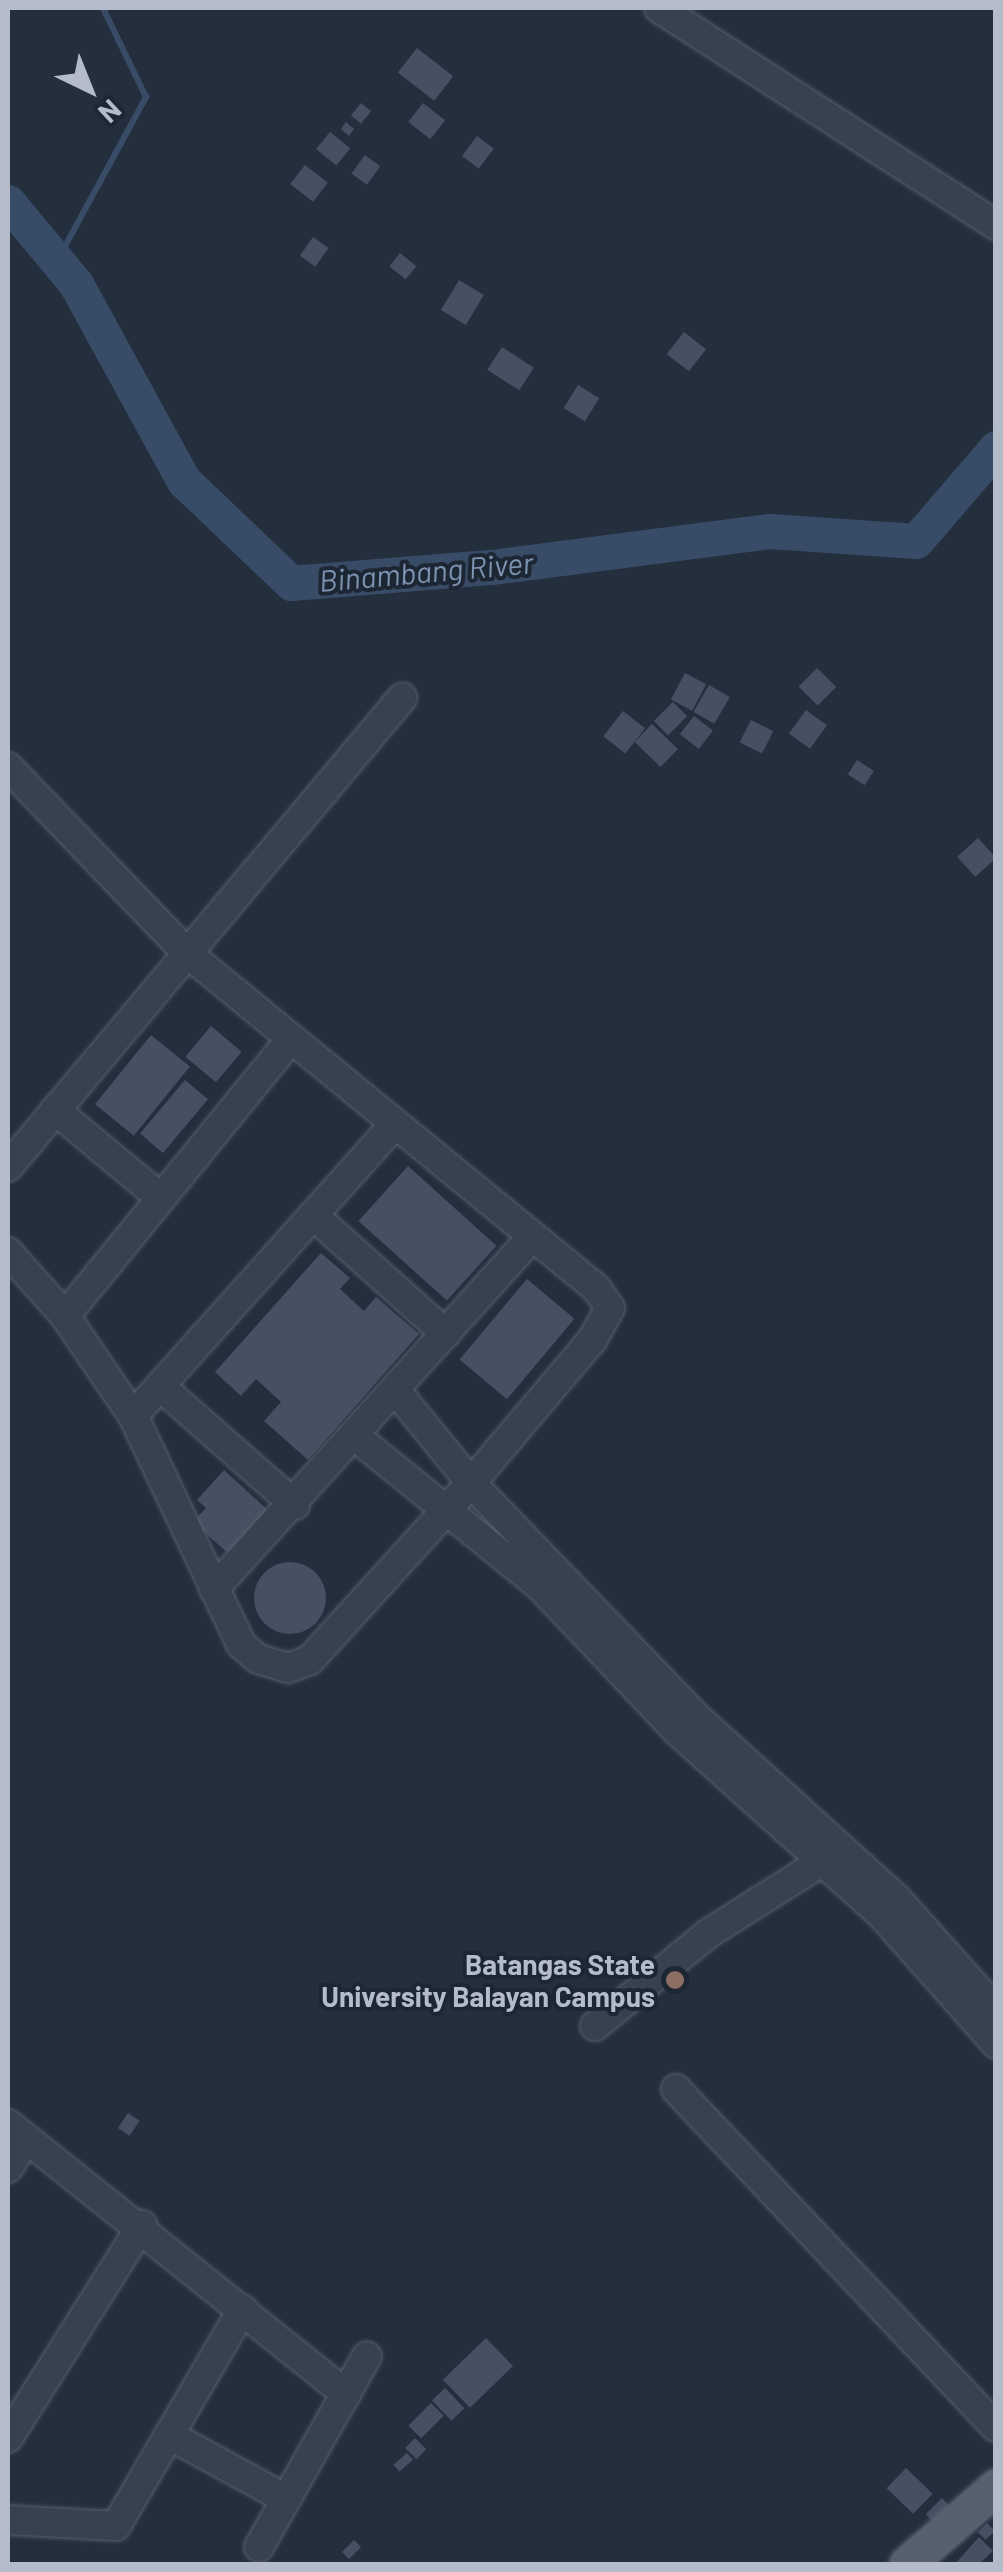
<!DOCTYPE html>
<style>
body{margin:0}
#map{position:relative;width:1003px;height:2572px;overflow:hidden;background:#242f3e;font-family:Barlow,sans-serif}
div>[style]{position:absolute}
.stream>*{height:6px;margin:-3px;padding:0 3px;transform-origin:3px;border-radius:3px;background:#394c67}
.river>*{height:35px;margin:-17.5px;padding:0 17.5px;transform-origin:17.5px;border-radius:17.5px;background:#394c67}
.building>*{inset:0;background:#455162;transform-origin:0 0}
.round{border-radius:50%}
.roads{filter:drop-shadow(0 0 2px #565f6c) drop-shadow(0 0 2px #565f6c)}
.minor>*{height:28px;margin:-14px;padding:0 14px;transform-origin:14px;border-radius:14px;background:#38414e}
.major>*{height:35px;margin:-17.5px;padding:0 17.5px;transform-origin:17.5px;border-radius:17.5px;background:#56606e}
.dots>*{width:28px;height:28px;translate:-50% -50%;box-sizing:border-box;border:5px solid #1d2633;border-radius:50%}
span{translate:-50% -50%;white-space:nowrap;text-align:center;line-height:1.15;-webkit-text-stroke:8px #1d2633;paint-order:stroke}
.poi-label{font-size:28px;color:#b4bcc9;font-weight:700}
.right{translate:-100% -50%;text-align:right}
.water-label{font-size:30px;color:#7c92b1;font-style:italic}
.frame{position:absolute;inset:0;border:10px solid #b4bcc9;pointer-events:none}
.north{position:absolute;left:40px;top:40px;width:100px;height:100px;-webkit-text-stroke:8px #1d2633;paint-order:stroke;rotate:137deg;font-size:28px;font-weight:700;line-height:40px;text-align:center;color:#b4bcc9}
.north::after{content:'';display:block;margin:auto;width:35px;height:45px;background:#b4bcc9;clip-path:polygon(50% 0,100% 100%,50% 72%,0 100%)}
</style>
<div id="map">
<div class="stream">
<i style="left:57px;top:261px;width:187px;rotate:-61.5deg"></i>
<i style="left:146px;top:97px;width:99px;rotate:-115.8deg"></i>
</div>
<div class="river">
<i style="left:8px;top:202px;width:107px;rotate:50.3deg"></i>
<i style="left:76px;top:284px;width:225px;rotate:61.3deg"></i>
<i style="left:184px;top:481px;width:148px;rotate:43.6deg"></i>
<i style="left:291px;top:583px;width:202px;rotate:-4.6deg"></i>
<i style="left:492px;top:567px;width:280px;rotate:-7.4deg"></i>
<i style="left:770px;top:531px;width:146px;rotate:3.9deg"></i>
<i style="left:916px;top:541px;width:123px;rotate:-49.3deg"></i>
</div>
<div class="building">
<i style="left:417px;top:48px;width:46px;height:31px;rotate:38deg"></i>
<i style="left:361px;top:103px;width:13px;height:16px;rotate:39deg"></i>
<i style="left:423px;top:103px;width:28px;height:24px;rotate:38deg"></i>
<i style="clip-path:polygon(346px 122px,354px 129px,349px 136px,341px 129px)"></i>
<i style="left:330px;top:132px;width:26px;height:22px;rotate:39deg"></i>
<i style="left:477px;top:136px;width:21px;height:25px;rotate:37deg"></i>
<i style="left:365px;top:155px;width:19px;height:23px;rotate:36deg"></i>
<i style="left:305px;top:165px;width:29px;height:24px;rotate:38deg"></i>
<i style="left:313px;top:237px;width:19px;height:23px;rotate:35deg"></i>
<i style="left:400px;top:253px;width:21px;height:17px;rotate:39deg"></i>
<i style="left:459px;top:280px;width:29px;height:35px;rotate:31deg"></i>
<i style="left:684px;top:332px;width:28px;height:28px;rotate:38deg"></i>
<i style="left:502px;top:347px;width:38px;height:27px;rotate:33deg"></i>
<i style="left:578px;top:385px;width:25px;height:27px;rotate:32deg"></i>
<i style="left:817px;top:668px;width:27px;height:26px;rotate:45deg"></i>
<i style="left:685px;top:673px;width:24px;height:30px;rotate:28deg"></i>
<i style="left:709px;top:685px;width:24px;height:31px;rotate:30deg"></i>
<i style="left:673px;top:702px;width:20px;height:27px;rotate:45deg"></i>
<i style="left:806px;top:710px;width:26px;height:29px;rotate:36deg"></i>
<i style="left:623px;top:711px;width:28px;height:32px;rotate:38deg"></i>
<i style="left:694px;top:716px;width:24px;height:23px;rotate:38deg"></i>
<i style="left:751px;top:720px;width:25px;height:25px;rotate:27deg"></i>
<i style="left:652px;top:724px;width:36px;height:25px;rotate:44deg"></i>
<i style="left:857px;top:760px;width:20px;height:17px;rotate:33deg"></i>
<i style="left:978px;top:838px;width:27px;height:28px;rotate:48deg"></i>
<i style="left:211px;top:1026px;width:40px;height:40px;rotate:40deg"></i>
<i style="left:151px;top:1035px;width:50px;height:89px;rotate:39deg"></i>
<i style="left:185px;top:1080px;width:30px;height:70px;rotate:40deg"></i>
<i style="left:408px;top:1166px;width:119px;height:74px;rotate:42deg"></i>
<i style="clip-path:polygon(321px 1253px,350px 1278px,340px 1289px,364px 1311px,376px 1297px,419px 1334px,308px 1460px,264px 1421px,281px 1402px,256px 1379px,241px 1396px,215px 1372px)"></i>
<i style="left:527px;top:1279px;width:62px;height:105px;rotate:40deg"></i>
<i style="clip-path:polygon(224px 1470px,269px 1511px,230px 1555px,193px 1522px,206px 1508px,197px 1500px)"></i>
<i class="round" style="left:254px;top:1562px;width:72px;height:72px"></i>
<i style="left:128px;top:2113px;width:14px;height:18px;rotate:34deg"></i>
<i style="left:486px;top:2338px;width:39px;height:60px;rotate:46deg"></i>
<i style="left:445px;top:2388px;width:28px;height:18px;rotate:46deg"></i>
<i style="left:431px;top:2403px;width:18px;height:32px;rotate:45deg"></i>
<i style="left:415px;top:2438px;width:16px;height:14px;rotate:45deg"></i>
<i style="left:407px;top:2453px;width:9px;height:18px;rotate:49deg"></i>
<i style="left:906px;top:2468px;width:37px;height:28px;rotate:44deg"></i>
<i style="left:942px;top:2498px;width:13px;height:23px;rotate:45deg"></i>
<i style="left:987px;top:2523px;width:11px;height:13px;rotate:45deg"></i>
<i style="clip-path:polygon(979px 2537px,993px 2551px,979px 2564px,955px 2564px)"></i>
<i style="left:354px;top:2540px;width:10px;height:17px;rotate:45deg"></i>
</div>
<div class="roads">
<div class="minor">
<i style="left:659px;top:8px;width:401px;rotate:32.8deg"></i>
<i style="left:8px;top:767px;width:258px;rotate:46.1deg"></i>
<i style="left:187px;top:953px;width:529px;rotate:39.32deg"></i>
<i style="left:596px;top:1288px;width:24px;rotate:55deg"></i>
<i style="left:610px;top:1308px;width:37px;rotate:119deg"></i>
<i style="left:592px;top:1340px;width:187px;rotate:130.2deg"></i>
<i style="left:471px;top:1483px;width:239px;rotate:132.3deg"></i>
<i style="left:310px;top:1660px;width:23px;rotate:160deg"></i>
<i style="left:288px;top:1668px;width:31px;rotate:-163deg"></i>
<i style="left:258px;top:1659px;width:23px;rotate:-139deg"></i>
<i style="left:241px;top:1644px;width:252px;rotate:-115.3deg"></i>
<i style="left:133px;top:1416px;width:121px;rotate:-124.2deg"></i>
<i style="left:65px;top:1316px;width:86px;rotate:-131.7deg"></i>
<i style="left:55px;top:1110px;width:138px;rotate:39.7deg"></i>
<i style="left:8px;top:1167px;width:613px;rotate:-49.97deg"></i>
<i style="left:313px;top:1215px;width:178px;rotate:41.8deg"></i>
<i style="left:65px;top:1316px;width:356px;rotate:-50.8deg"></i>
<i style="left:160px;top:1386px;width:180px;rotate:41.4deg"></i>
<i style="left:396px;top:1391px;width:119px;rotate:50.8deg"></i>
<i style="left:471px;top:1483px;width:320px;rotate:46.1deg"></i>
<i style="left:693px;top:1714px;width:275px;rotate:42.2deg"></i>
<i style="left:897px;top:1899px;width:149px;rotate:48.3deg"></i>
<i style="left:133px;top:1416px;width:389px;rotate:-48.1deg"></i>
<i style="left:356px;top:1437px;width:238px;rotate:39deg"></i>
<i style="left:541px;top:1587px;width:198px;rotate:46.6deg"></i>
<i style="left:677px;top:1731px;width:275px;rotate:41.9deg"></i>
<i style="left:882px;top:1915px;width:172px;rotate:48.5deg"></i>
<i style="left:214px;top:1589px;width:473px;rotate:-47.9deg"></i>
<i style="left:595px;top:2026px;width:147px;rotate:-39.2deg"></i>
<i style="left:709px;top:1933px;width:135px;rotate:-32.3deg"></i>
<i style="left:676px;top:2089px;width:465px;rotate:46.6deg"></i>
<i style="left:8px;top:2124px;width:433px;rotate:38.6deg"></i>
<i style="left:8px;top:2168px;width:34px;rotate:-58deg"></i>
<i style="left:169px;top:2435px;width:133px;rotate:28.7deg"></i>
<i style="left:8px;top:2438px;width:252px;rotate:-57.8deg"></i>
<i style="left:8px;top:2520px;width:108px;rotate:3.2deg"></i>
<i style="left:116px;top:2526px;width:251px;rotate:-59.7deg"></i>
<i style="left:259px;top:2547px;width:219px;rotate:-60.5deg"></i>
</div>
<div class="major">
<i style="left:907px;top:2564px;width:118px;rotate:-40.9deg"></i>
</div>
</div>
<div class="dots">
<i style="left:675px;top:1980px;background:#8d6e63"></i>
</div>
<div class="poi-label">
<span class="right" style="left:655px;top:1980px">Batangas State<br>University Balayan Campus</span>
</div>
<div class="water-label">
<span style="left:426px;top:571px;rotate:-5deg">Binambang River</span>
</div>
<div class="frame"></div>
<div class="north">N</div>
</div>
